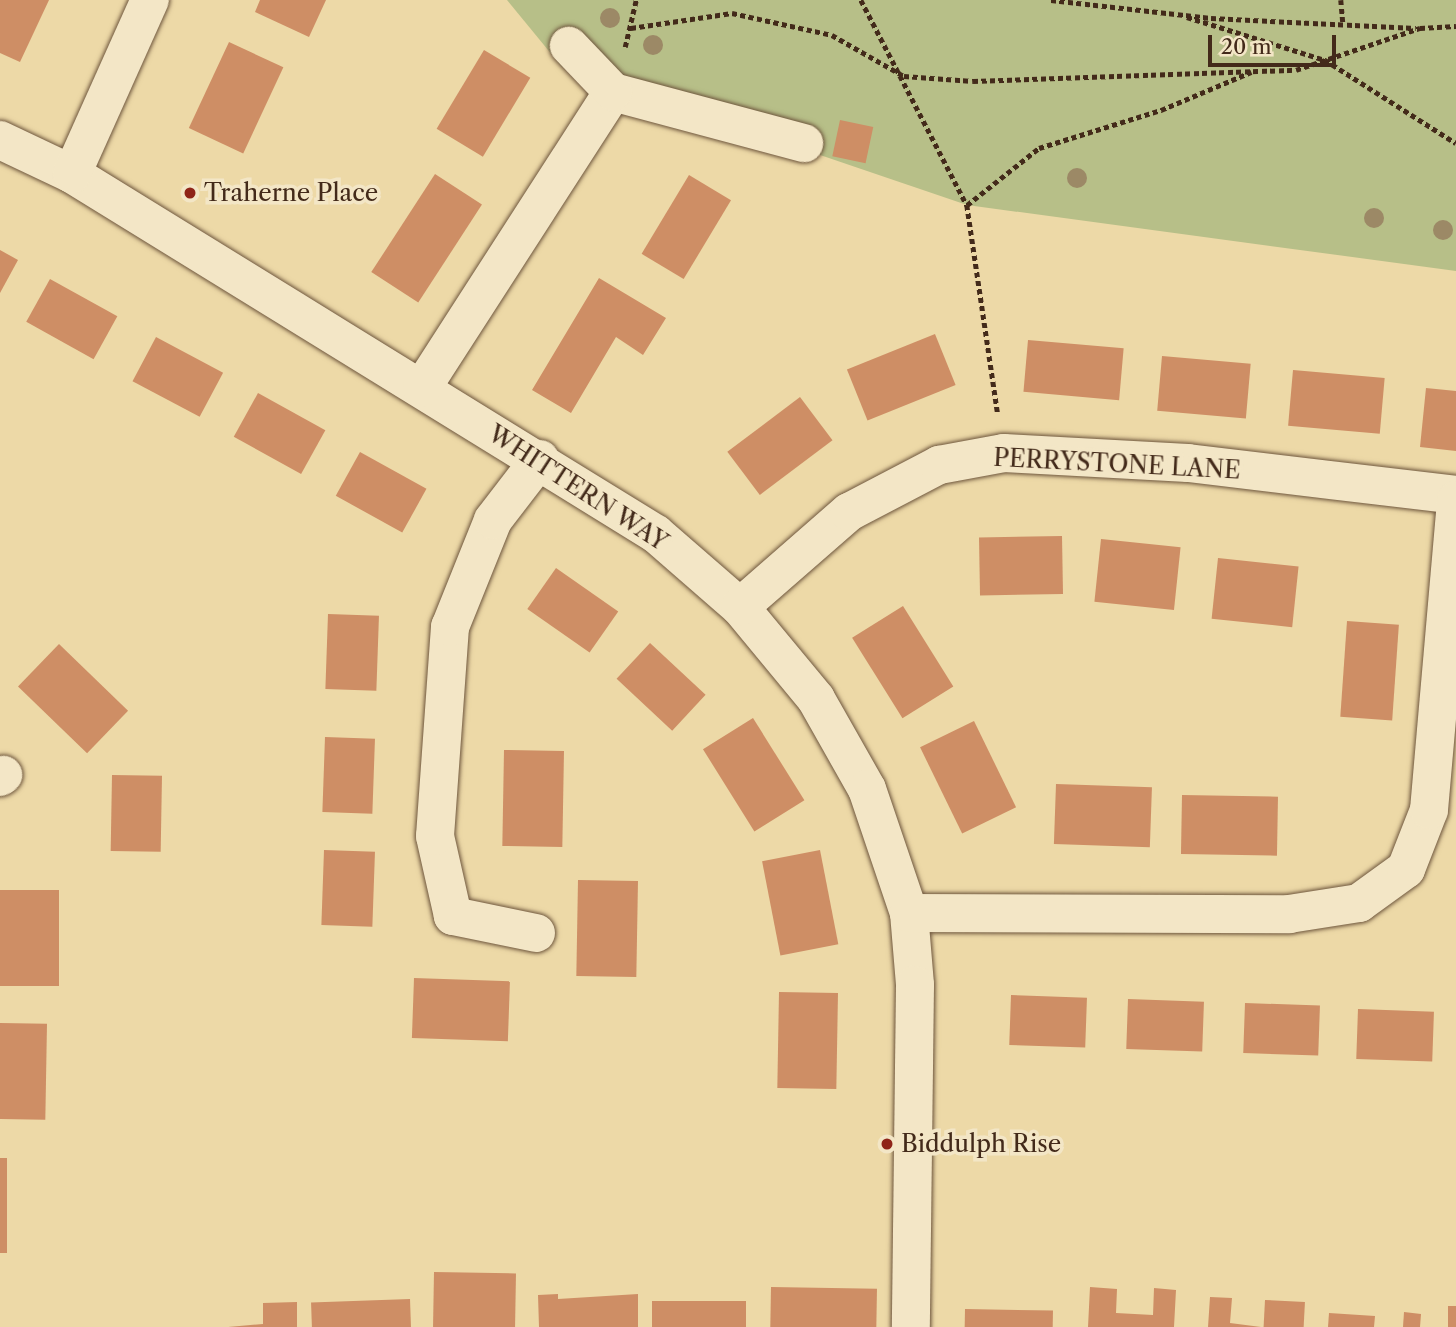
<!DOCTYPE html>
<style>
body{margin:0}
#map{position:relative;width:1456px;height:1327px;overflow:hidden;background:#edd9a7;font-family:"Libre Caslon Text",serif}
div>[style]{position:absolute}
.green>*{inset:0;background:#b7bf88}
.building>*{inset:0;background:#ce8e65;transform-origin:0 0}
.path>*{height:4.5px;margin-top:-2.25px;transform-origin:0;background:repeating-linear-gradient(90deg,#432a1a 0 5px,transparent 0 8.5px)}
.roads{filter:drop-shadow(0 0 2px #6e563d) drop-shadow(0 0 2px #6e563d)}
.minor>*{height:38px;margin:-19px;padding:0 19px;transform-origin:19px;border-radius:19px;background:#f3e6c6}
.trees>*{width:20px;height:20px;margin:-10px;border-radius:50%;background:#9c8966}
.dots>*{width:19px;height:19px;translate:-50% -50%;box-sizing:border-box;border:4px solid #f3e6c6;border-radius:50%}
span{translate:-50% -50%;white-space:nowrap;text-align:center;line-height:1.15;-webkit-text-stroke:7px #f3e6c6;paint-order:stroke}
.poi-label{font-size:24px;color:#432a1a}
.left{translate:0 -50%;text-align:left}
.street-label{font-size:24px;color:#432a1a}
.scale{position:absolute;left:1208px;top:35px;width:128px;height:32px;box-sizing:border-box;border:4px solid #432a1a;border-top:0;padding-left:9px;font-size:21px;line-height:24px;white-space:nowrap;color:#432a1a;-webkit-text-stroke:5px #f3e6c6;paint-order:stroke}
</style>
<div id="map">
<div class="green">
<i style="clip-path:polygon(507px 0,1456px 0,1456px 271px,967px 205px,562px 67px)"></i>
</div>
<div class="building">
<i style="clip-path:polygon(0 0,49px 0,20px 62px,0 53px)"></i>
<i style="clip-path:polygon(260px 0,326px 0,309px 37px,255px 12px)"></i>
<i style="left:229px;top:42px;width:60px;height:95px;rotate:25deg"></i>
<i style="left:484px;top:50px;width:54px;height:92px;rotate:31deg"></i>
<i style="left:840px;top:120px;width:34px;height:37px;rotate:12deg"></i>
<i style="left:435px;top:174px;width:56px;height:117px;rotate:33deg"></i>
<i style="left:689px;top:175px;width:49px;height:92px;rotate:31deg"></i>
<i style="clip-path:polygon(0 250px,18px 260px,0 293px)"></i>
<i style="clip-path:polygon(599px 278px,666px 318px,643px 355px,616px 337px,571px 413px,532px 390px)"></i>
<i style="left:50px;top:279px;width:77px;height:49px;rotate:29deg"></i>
<i style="left:935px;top:334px;width:55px;height:95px;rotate:68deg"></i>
<i style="left:156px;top:337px;width:76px;height:50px;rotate:28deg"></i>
<i style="left:1028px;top:340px;width:96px;height:52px;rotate:5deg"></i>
<i style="left:1162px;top:356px;width:89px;height:55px;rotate:5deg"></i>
<i style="left:1293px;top:370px;width:92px;height:56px;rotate:5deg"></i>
<i style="clip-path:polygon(1426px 388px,1456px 391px,1456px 451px,1420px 447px)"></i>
<i style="left:258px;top:393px;width:77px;height:50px;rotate:29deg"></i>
<i style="left:800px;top:397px;width:54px;height:91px;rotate:53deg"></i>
<i style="left:360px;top:452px;width:76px;height:50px;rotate:29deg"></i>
<i style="left:1062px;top:536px;width:58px;height:83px;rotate:89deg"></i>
<i style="left:1101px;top:539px;width:80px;height:63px;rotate:6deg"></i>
<i style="left:1218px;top:558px;width:81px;height:61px;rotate:6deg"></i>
<i style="left:556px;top:568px;width:76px;height:50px;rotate:35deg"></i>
<i style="left:903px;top:606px;width:95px;height:60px;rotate:58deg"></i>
<i style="left:328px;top:614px;width:51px;height:75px;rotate:2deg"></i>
<i style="left:1347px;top:621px;width:52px;height:96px;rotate:4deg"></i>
<i style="left:650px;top:643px;width:76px;height:49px;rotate:43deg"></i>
<i style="left:59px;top:644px;width:96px;height:59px;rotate:44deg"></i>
<i style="left:753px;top:718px;width:97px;height:59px;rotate:58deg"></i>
<i style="left:974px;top:721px;width:96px;height:60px;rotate:64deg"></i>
<i style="left:325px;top:737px;width:50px;height:75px;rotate:2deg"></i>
<i style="left:504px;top:750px;width:60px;height:96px;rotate:1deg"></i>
<i style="left:112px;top:775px;width:50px;height:76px;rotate:1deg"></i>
<i style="left:1056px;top:784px;width:96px;height:60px;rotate:2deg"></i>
<i style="left:1182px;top:795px;width:96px;height:59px;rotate:1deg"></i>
<i style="left:324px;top:850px;width:51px;height:75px;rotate:2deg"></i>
<i style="left:820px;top:850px;width:96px;height:59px;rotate:79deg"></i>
<i style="left:578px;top:880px;width:60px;height:96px;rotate:1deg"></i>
<i style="left:0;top:890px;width:59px;height:96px"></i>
<i style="left:414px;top:978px;width:96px;height:60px;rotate:2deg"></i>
<i style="left:779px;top:992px;width:59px;height:96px;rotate:1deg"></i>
<i style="left:1011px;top:995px;width:76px;height:50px;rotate:2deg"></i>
<i style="left:1128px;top:999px;width:76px;height:50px;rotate:2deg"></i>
<i style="left:1245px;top:1003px;width:75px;height:50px;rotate:2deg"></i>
<i style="left:1358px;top:1009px;width:76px;height:50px;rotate:2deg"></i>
<i style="left:0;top:1023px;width:47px;height:96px;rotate:1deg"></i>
<i style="left:0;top:1158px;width:7px;height:95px"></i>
<i style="left:434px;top:1272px;width:82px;height:56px;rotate:1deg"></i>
<i style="left:771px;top:1287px;width:106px;height:40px;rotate:1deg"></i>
<i style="clip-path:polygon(1090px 1287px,1117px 1289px,1116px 1313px,1153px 1315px,1154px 1288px,1176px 1290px,1174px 1327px,1088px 1327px)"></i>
<i style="clip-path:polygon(558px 1294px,558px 1299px,638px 1294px,638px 1327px,539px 1327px,538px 1295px)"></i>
<i style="clip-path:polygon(1210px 1297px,1232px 1298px,1230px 1323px,1261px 1327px,1208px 1327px)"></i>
<i style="left:410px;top:1299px;width:28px;height:99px;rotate:88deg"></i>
<i style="left:1265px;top:1300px;width:40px;height:27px;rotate:3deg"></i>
<i style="left:746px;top:1301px;width:26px;height:94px;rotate:90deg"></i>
<i style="clip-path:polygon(297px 1302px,297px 1327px,228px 1327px,263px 1324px,263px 1303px)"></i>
<i style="left:1448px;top:1306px;width:8px;height:21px"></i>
<i style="left:965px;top:1309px;width:88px;height:18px;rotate:1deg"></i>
<i style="clip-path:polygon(1404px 1312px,1421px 1314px,1420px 1327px,1403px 1327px)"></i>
<i style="clip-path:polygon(1329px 1313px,1375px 1316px,1374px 1327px,1328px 1327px)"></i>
</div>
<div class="path">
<i style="left:861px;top:0;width:231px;rotate:62.7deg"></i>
<i style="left:967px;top:205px;width:211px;rotate:81.6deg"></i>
<i style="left:1051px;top:0;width:161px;rotate:6.4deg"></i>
<i style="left:1211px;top:18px;width:205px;rotate:2.8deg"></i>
<i style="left:1341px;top:0;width:24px;rotate:85deg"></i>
<i style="left:1187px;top:17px;width:145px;rotate:17.3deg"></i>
<i style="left:1325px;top:60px;width:155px;rotate:32.4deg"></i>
<i style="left:631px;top:28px;width:102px;rotate:-8.4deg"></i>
<i style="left:732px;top:13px;width:102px;rotate:12.4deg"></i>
<i style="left:832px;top:35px;width:83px;rotate:29.7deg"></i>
<i style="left:904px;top:76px;width:69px;rotate:4.1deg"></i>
<i style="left:973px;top:81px;width:323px;rotate:-2deg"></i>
<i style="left:1296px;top:70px;width:131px;rotate:-18.7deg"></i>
<i style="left:1420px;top:28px;width:36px;rotate:-3deg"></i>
<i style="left:625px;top:47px;width:48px;rotate:-76.8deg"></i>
<i style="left:967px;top:205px;width:92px;rotate:-38.4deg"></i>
<i style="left:1039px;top:148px;width:128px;rotate:-17.3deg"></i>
<i style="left:1161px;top:110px;width:98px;rotate:-22.9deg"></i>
</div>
<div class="roads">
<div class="minor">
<i style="left:613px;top:92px;width:198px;rotate:15deg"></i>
<i style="left:0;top:140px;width:80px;rotate:25.3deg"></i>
<i style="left:72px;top:174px;width:686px;rotate:31.65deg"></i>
<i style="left:656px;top:534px;width:111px;rotate:41deg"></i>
<i style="left:740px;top:607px;width:119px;rotate:50.4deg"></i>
<i style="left:816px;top:699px;width:103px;rotate:60.5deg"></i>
<i style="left:867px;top:789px;width:131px;rotate:71.3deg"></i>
<i style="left:909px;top:913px;width:72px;rotate:85.2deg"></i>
<i style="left:915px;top:985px;width:342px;rotate:90.7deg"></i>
<i style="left:72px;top:174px;width:191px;rotate:-65.9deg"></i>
<i style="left:422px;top:388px;width:352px;rotate:-57.2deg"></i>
<i style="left:613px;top:92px;width:64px;rotate:-133.7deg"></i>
<i style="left:740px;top:607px;width:145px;rotate:-41.1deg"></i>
<i style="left:849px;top:512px;width:102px;rotate:-27.6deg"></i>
<i style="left:939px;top:465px;width:66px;rotate:-10.5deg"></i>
<i style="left:1004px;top:453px;width:184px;rotate:3.1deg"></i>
<i style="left:1188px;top:463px;width:270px;rotate:6.8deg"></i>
<i style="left:0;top:777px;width:4px;rotate:-34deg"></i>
<i style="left:909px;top:913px;width:380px;rotate:0.2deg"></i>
<i style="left:1289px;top:914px;width:71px;rotate:-8.9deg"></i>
<i style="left:1359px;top:903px;width:58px;rotate:-35.9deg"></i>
<i style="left:1406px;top:869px;width:63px;rotate:-68.7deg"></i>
<i style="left:1429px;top:810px;width:311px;rotate:-85deg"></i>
<i style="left:536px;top:933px;width:85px;rotate:-168.4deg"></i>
<i style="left:453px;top:916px;width:82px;rotate:-102.7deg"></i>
<i style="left:435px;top:836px;width:210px;rotate:-85.9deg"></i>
<i style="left:450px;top:627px;width:115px;rotate:-68.1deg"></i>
<i style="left:493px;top:520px;width:77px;rotate:-52.4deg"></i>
</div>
</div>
<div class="trees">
<i style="left:610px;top:18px"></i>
<i style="left:653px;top:45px"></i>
<i style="left:1077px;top:178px"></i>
<i style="left:1374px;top:218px"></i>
<i style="left:1443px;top:230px"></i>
</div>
<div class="dots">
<i style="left:190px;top:193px;background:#8f2418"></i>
<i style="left:887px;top:1144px;background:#8f2418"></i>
</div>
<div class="poi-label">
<span class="left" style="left:204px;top:193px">Traherne Place</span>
<span class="left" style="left:901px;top:1144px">Biddulph Rise</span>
</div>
<div class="street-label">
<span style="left:1117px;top:464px;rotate:3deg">PERRYSTONE LANE</span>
<span style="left:578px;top:488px;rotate:33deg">WHITTERN WAY</span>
</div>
<div class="scale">20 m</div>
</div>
